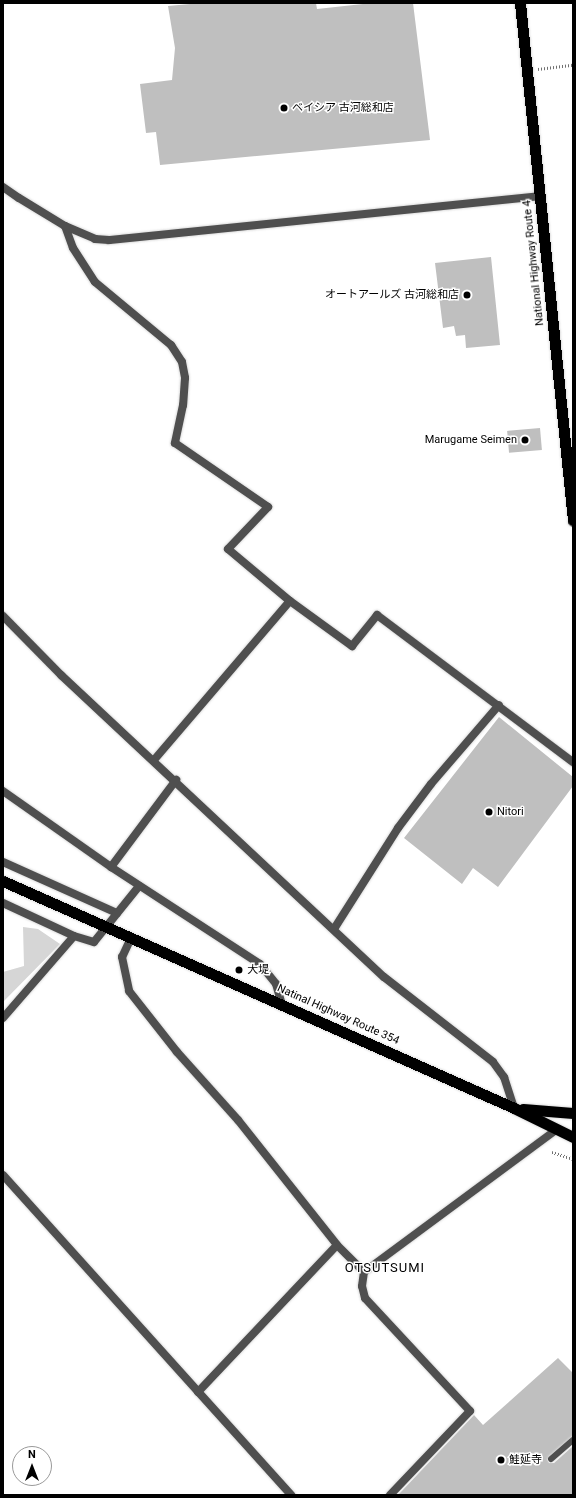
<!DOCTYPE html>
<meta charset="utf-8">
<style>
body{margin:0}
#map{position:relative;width:576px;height:1498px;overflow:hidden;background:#fff;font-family:Roboto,"Noto Sans JP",sans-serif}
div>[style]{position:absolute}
.green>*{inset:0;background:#d6d6d6}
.building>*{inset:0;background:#bfbfbf;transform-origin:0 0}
.path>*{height:2.5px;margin-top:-1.25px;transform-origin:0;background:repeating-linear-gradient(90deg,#717171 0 1px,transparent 0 3px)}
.roads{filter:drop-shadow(0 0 1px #dbdbdb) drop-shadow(0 0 1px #dbdbdb)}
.service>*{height:6px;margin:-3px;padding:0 3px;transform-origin:3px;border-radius:3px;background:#4f4f4f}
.minor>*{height:8px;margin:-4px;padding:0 4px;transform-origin:4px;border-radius:4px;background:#4f4f4f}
.tertiary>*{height:8px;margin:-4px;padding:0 4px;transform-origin:4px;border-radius:4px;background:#4f4f4f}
.trunk>*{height:11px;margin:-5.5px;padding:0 5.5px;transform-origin:5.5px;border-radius:5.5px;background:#000}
.dots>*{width:11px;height:11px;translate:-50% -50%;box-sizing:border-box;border:2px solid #fff;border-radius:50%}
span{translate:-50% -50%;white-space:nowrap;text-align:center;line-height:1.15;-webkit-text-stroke:3px #fff;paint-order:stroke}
.poi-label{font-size:11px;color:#000}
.left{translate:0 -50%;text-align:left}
.right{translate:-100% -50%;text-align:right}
.street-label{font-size:11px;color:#000}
.quarter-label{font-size:13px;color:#000;letter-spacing:1px}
.frame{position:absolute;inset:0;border:4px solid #000;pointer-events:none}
.north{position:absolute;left:12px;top:1446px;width:40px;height:40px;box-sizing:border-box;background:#fff;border:1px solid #999;border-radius:50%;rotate:0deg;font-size:11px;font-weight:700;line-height:16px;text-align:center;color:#000}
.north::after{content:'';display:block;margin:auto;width:14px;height:18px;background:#000;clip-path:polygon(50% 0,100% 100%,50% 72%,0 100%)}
</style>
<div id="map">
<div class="green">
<i style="clip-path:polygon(23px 927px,38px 929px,60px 944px,3px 1002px,3px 972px,24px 966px)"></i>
</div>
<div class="building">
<i style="clip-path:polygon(201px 3px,316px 3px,317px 9px,372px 3px,413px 3px,430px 140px,160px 165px,156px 132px,146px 133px,140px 84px,172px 80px,175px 48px,168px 6px)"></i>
<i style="clip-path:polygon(491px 257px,500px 345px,466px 348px,465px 335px,456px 336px,454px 326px,443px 328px,435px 263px)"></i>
<i style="left:540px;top:428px;width:22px;height:33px;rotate:85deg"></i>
<i style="clip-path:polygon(499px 717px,573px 777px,573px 786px,498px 887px,473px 868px,462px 884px,404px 838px)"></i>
<i style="clip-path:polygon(558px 1358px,573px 1373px,573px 1436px,547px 1459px,549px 1463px,554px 1463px,573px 1446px,573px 1495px,398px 1495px,474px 1415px,483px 1425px)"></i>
</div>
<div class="path">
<i style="left:538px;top:69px;width:35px;rotate:-7deg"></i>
<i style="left:552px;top:1152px;width:22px;rotate:18deg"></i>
</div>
<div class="roads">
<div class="service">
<i style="left:551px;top:1459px;width:29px;rotate:-41deg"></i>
</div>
<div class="minor">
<i style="left:3px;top:187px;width:19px;rotate:35deg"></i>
<i style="left:65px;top:226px;width:23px;rotate:70deg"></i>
<i style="left:73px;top:248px;width:40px;rotate:57.1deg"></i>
<i style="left:95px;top:282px;width:99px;rotate:39.7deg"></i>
<i style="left:171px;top:345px;width:20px;rotate:57deg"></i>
<i style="left:182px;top:362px;width:16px;rotate:79deg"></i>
<i style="left:185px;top:378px;width:27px;rotate:94deg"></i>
<i style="left:183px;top:405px;width:39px;rotate:102deg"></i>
<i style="left:175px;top:443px;width:113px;rotate:34.5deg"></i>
<i style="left:268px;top:507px;width:58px;rotate:133.6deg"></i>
<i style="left:228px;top:549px;width:81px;rotate:40deg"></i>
<i style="left:290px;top:601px;width:77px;rotate:36deg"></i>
<i style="left:352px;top:646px;width:40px;rotate:-51deg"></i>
<i style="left:377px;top:615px;width:245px;rotate:36.9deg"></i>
<i style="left:3px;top:616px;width:83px;rotate:45.5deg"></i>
<i style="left:61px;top:675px;width:442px;rotate:43.1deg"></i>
<i style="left:384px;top:977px;width:138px;rotate:37.9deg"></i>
<i style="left:493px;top:1062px;width:19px;rotate:54deg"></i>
<i style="left:504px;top:1077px;width:33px;rotate:72deg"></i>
<i style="left:154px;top:760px;width:209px;rotate:-49.5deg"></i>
<i style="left:3px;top:791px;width:132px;rotate:35.1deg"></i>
<i style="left:111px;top:867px;width:178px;rotate:33.1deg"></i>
<i style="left:260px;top:964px;width:26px;rotate:51deg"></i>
<i style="left:276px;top:984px;width:22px;rotate:74deg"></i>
<i style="left:3px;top:862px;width:125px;rotate:24.1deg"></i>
<i style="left:111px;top:867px;width:109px;rotate:-53.2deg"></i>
<i style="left:3px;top:903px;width:78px;rotate:24.9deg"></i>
<i style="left:334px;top:929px;width:120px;rotate:-57.6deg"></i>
<i style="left:398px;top:828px;width:55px;rotate:-53.1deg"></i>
<i style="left:431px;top:784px;width:104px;rotate:-49.3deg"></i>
<i style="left:131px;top:938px;width:21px;rotate:115deg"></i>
<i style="left:122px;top:957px;width:35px;rotate:78deg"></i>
<i style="left:129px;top:991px;width:78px;rotate:51.8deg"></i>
<i style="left:177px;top:1052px;width:91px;rotate:48.1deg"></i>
<i style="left:238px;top:1120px;width:159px;rotate:51.6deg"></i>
<i style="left:337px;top:1245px;width:38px;rotate:45deg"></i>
<i style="left:3px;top:1018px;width:108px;rotate:-49.1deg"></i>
<i style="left:74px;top:936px;width:21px;rotate:17deg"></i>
<i style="left:94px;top:942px;width:72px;rotate:-51.2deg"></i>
<i style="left:3px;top:1175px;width:431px;rotate:48deg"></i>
<i style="left:198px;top:1392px;width:202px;rotate:-46.6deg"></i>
<i style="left:390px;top:1495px;width:116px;rotate:-46.4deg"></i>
<i style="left:470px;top:1411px;width:154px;rotate:-132.9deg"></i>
<i style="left:365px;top:1298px;width:12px;rotate:-104deg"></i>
<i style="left:362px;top:1286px;width:14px;rotate:-82deg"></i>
<i style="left:364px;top:1272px;width:240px;rotate:-36.5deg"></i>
</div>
<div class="tertiary">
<i style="left:19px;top:198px;width:54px;rotate:31.3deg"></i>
<i style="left:65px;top:226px;width:33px;rotate:23deg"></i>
<i style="left:95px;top:239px;width:14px;rotate:4deg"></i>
<i style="left:109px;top:240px;width:433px;rotate:-5.8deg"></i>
</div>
<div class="trunk">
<i style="left:520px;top:3px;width:520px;rotate:84.15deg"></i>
<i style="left:3px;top:881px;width:559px;rotate:23.95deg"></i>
<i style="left:514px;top:1108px;width:66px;rotate:26.2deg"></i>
<i style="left:523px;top:1109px;width:50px;rotate:4.6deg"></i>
</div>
</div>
<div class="dots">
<i style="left:284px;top:108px;background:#000"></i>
<i style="left:467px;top:295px;background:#000"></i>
<i style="left:525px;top:440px;background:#000"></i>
<i style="left:489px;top:812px;background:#000"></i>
<i style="left:239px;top:970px;background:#000"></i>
<i style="left:501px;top:1460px;background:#000"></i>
</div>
<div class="poi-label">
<span class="left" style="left:292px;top:108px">ベイシア 古河総和店</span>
<span class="right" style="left:459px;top:295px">オートアールズ 古河総和店</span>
<span class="right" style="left:517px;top:440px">Marugame Seimen</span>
<span class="left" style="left:497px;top:812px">Nitori</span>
<span class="left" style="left:247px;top:970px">大堤</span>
<span class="left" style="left:509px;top:1460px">鮭延寺</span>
</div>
<div class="street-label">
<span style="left:534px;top:263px;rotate:-96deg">National Highway Route 4</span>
<span style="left:338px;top:1015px;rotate:24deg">Natinal Highway Route 354</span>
</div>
<div class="quarter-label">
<span style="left:385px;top:1268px">OTSUTSUMI</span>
</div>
<div class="frame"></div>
<div class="north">N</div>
</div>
